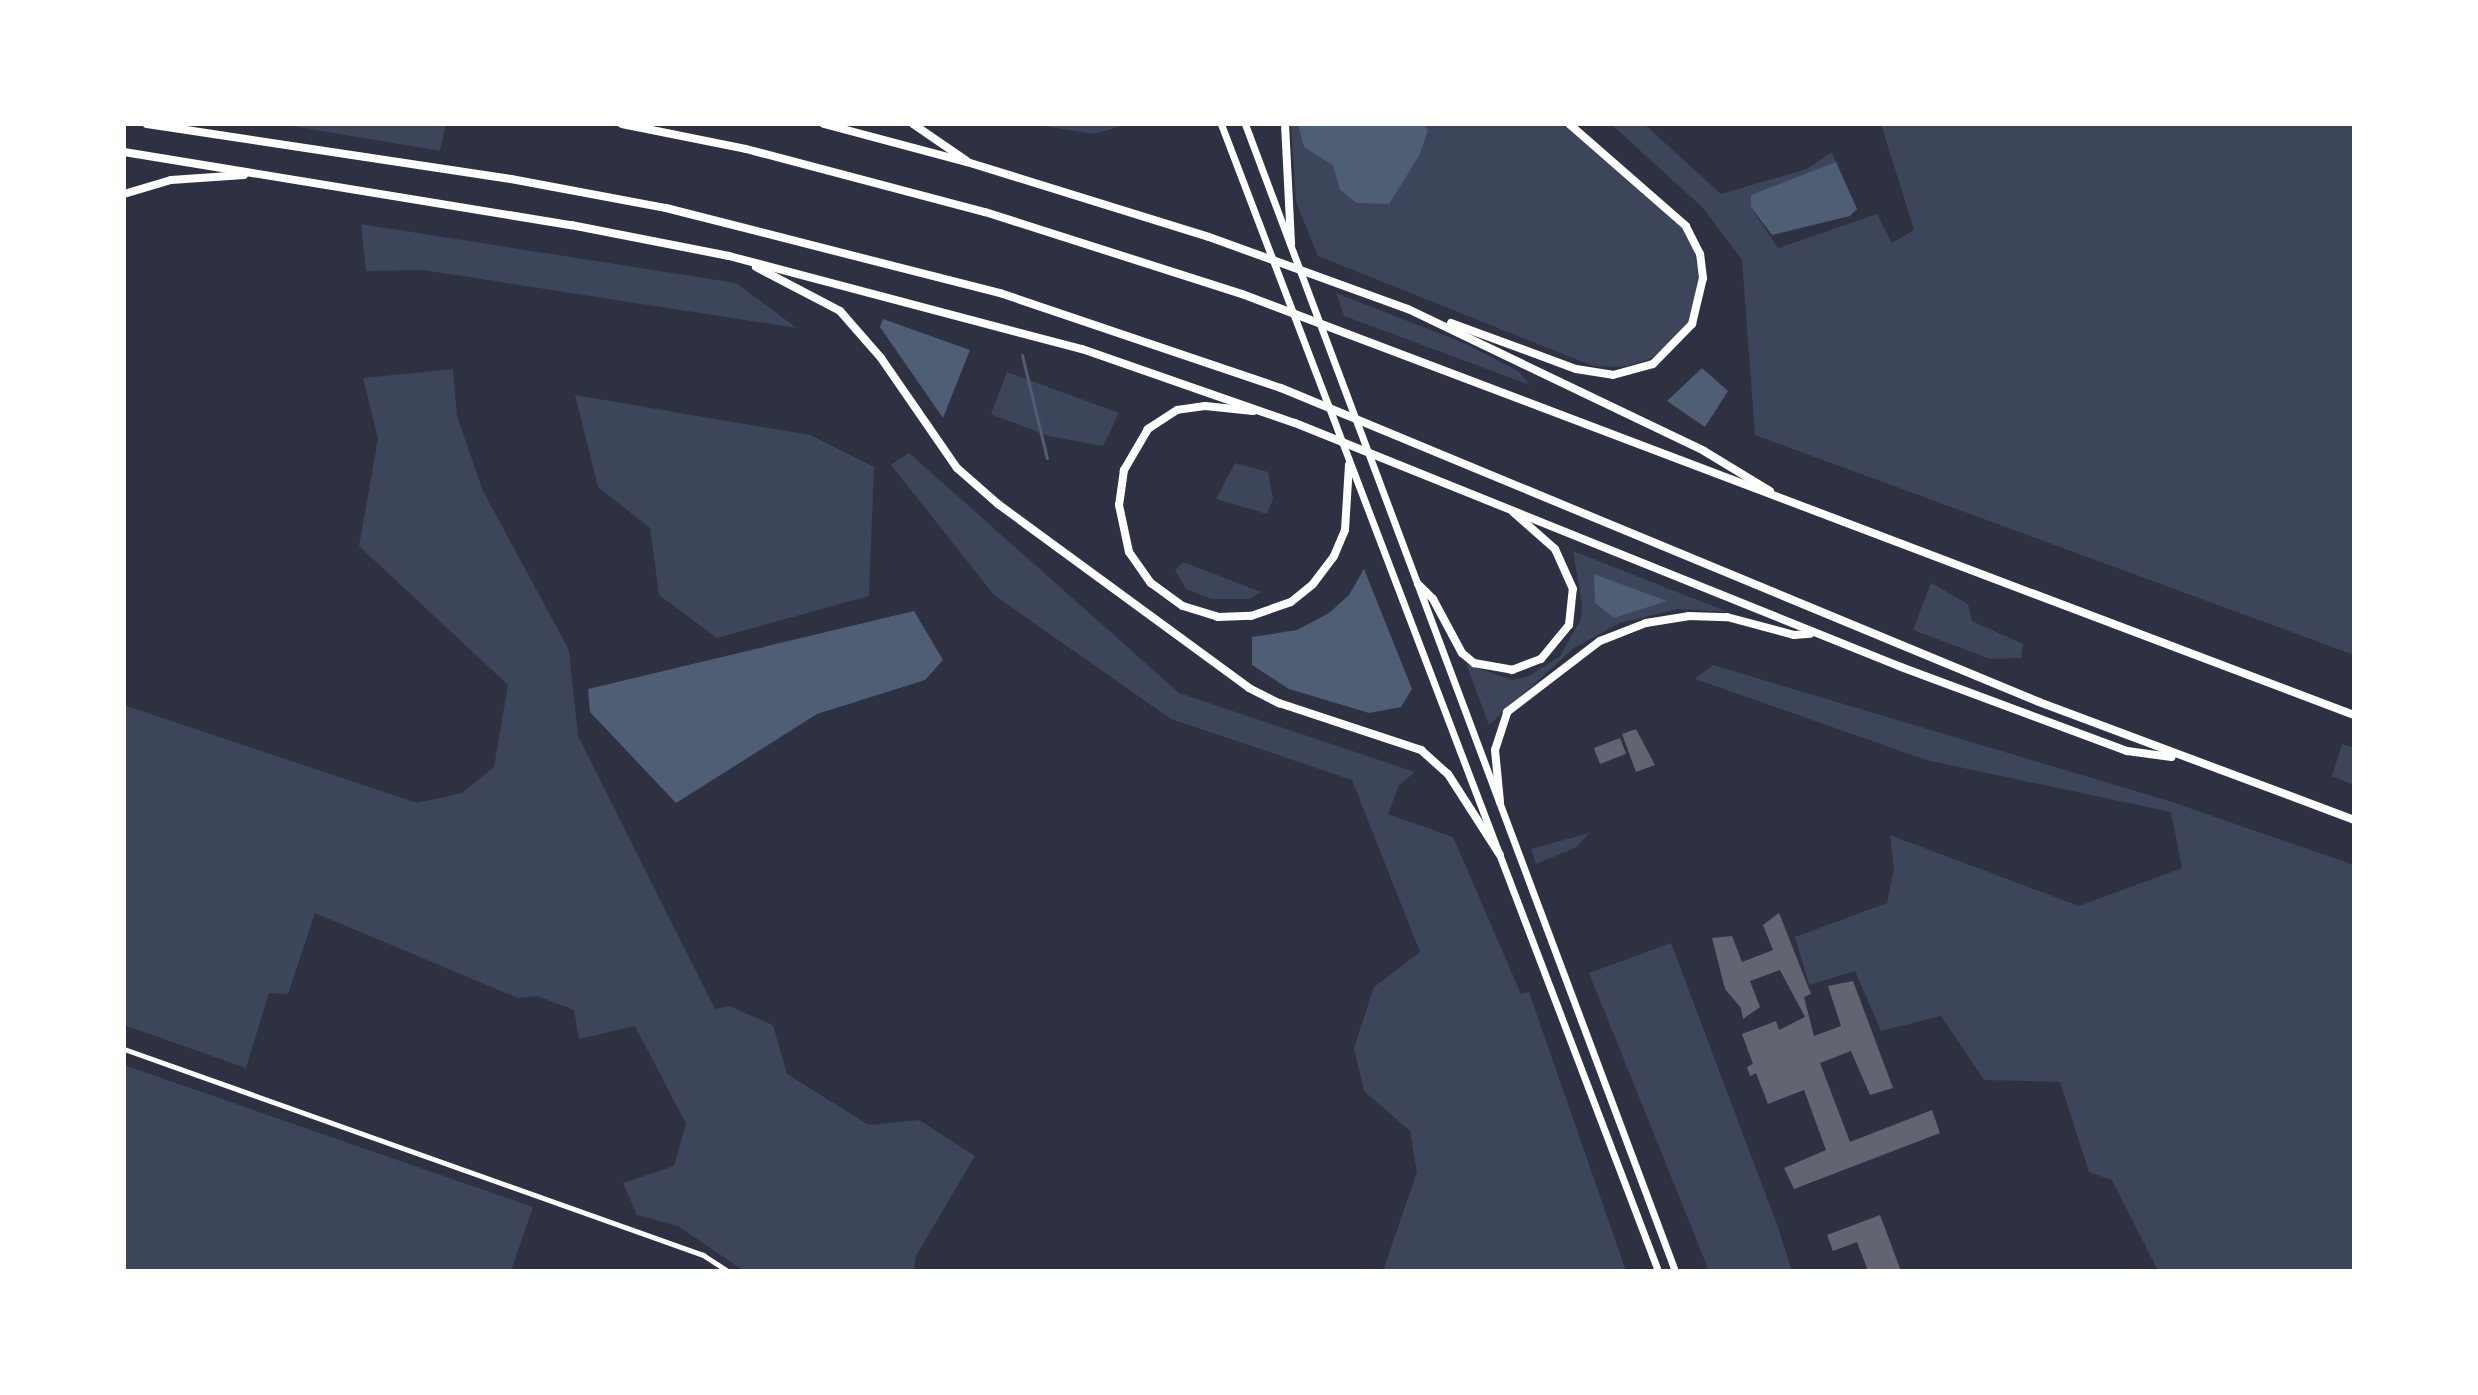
<!DOCTYPE html>
<style>
body{margin:0}
#map{position:relative;width:2478px;height:1395px;overflow:hidden;background:#2d3142;font-family:"IBM Plex Sans",sans-serif}
div>[style]{position:absolute}
.green>*{inset:0;background:#3c4559}
.water>*{inset:0;background:#4f5d75}
.stream>*{height:3px;margin:-1.5px;padding:0 1.5px;transform-origin:1.5px;border-radius:1.5px;background:#4f5d75}
.building>*{inset:0;background:#626471;transform-origin:0 0}
.tertiary>*{height:5px;margin:-2.5px;padding:0 2.5px;transform-origin:2.5px;border-radius:2.5px;background:#fff}
.trunk>*{height:7px;margin:-3.5px;padding:0 3.5px;transform-origin:3.5px;border-radius:3.5px;background:#fff}
.motorway>*{height:8px;margin:-4px;padding:0 4px;transform-origin:4px;border-radius:4px;background:#fff}
span{translate:-50% -50%;white-space:nowrap;text-align:center;line-height:1.15;-webkit-text-stroke:6px #fff;paint-order:stroke}
.frame{position:absolute;inset:0;border:126px solid #fff;pointer-events:none}
</style>
<div id="map">
<div class="green">
<i style="clip-path:polygon(280px 124px,446px 124px,440px 151px)"></i>
<i style="clip-path:polygon(1031px 124px,1129px 124px,1094px 134px)"></i>
<i style="clip-path:polygon(1291px 124px,1563px 124px,1682px 227px,1694px 248px,1699px 279px,1688px 322px,1675px 340px,1650px 359px,1623px 367px,1593px 366px,1318px 256px,1296px 202px)"></i>
<i style="clip-path:polygon(1611px 124px,1644px 124px,1721px 194px,1807px 169px,1832px 152px,1836px 162px,1751px 207px,1778px 248px,1877px 214px,1892px 243px,1914px 230px,1881px 124px,2354px 124px,2354px 655px,1755px 435px,1742px 260px,1703px 208px)"></i>
<i style="clip-path:polygon(361px 224px,736px 283px,797px 328px,423px 270px,366px 271px)"></i>
<i style="clip-path:polygon(1336px 293px,1464px 343px,1518px 371px,1530px 385px,1344px 316px)"></i>
<i style="clip-path:polygon(453px 369px,457px 416px,483px 491px,569px 650px,578px 736px,715px 1009px,729px 1006px,773px 1025px,787px 1074px,869px 1125px,919px 1120px,975px 1156px,916px 1256px,914px 1271px,744px 1271px,678px 1226px,637px 1215px,623px 1183px,674px 1166px,686px 1124px,635px 1026px,579px 1039px,574px 1010px,537px 996px,518px 998px,315px 913px,288px 994px,269px 993px,246px 1068px,124px 1025px,124px 705px,417px 803px,462px 793px,494px 767px,508px 685px,359px 546px,378px 439px,363px 378px)"></i>
<i style="clip-path:polygon(1007px 372px,1119px 413px,1103px 446px,1048px 436px,991px 414px)"></i>
<i style="clip-path:polygon(575px 395px,810px 435px,874px 467px,869px 596px,717px 638px,659px 595px,650px 528px,598px 487px)"></i>
<i style="clip-path:polygon(909px 453px,1179px 693px,1415px 772px,1399px 785px,1388px 814px,1453px 837px,1521px 994px,1529px 992px,1626px 1271px,1383px 1271px,1417px 1172px,1410px 1131px,1364px 1091px,1354px 1048px,1374px 987px,1420px 952px,1352px 780px,1171px 719px,994px 595px,891px 465px)"></i>
<i style="clip-path:polygon(1235px 463px,1268px 472px,1273px 499px,1267px 514px,1216px 499px)"></i>
<i style="clip-path:polygon(1573px 551px,1728px 612px,1678px 609px,1620px 623px,1574px 648px,1489px 725px,1466px 664px,1512px 680px,1529px 676px,1560px 656px,1581px 619px,1582px 605px)"></i>
<i style="clip-path:polygon(1183px 562px,1261px 592px,1249px 599px,1211px 599px,1186px 589px,1175px 570px)"></i>
<i style="clip-path:polygon(1931px 583px,1968px 604px,1972px 621px,2023px 644px,2021px 658px,1990px 659px,1913px 630px)"></i>
<i style="clip-path:polygon(1713px 665px,2169px 801px,2354px 865px,2354px 1271px,2158px 1271px,2112px 1180px,2089px 1172px,2060px 1082px,1984px 1080px,1941px 1016px,1881px 1031px,1855px 971px,1809px 985px,1795px 937px,1887px 903px,1894px 869px,1890px 835px,2079px 906px,2182px 868px,2171px 812px,1926px 760px,1695px 679px)"></i>
<i style="clip-path:polygon(2342px 744px,2354px 748px,2354px 785px,2332px 776px)"></i>
<i style="clip-path:polygon(1589px 833px,1577px 847px,1536px 864px,1531px 849px)"></i>
<i style="clip-path:polygon(1671px 943px,1778px 1227px,1792px 1271px,1709px 1271px,1589px 973px)"></i>
<i style="clip-path:polygon(124px 1065px,533px 1207px,511px 1271px,124px 1271px)"></i>
</div>
<div class="water">
<i style="clip-path:polygon(1298px 124px,1422px 124px,1428px 130px,1419px 156px,1389px 204px,1357px 203px,1340px 190px,1333px 165px,1304px 147px)"></i>
<i style="clip-path:polygon(1836px 162px,1857px 209px,1850px 216px,1772px 235px,1751px 207px,1751px 195px)"></i>
<i style="clip-path:polygon(883px 319px,970px 350px,943px 418px,880px 327px)"></i>
<i style="clip-path:polygon(1702px 368px,1728px 391px,1705px 427px,1667px 401px)"></i>
<i style="clip-path:polygon(1364px 569px,1412px 689px,1401px 707px,1369px 713px,1289px 689px,1252px 665px,1252px 637px,1297px 630px,1329px 613px,1349px 595px)"></i>
<i style="clip-path:polygon(1594px 574px,1667px 601px,1614px 618px,1595px 603px)"></i>
<i style="clip-path:polygon(914px 611px,943px 660px,925px 680px,817px 714px,676px 803px,590px 712px,588px 689px)"></i>
</div>
<div class="stream">
<i style="left:1022px;top:355px;width:106px;rotate:76.4deg"></i>
</div>
<div class="building">
<i style="clip-path:polygon(1636px 729px,1655px 765px,1636px 772px,1622px 734px)"></i>
<i style="left:1620px;top:738px;width:17px;height:28px;rotate:69deg"></i>
<i style="clip-path:polygon(1779px 913px,1811px 994px,1804px 997px,1814px 1036px,1841px 1026px,1828px 986px,1853px 981px,1893px 1088px,1870px 1095px,1851px 1051px,1820px 1063px,1850px 1142px,1932px 1110px,1940px 1133px,1794px 1189px,1784px 1168px,1826px 1150px,1804px 1090px,1768px 1104px,1756px 1073px,1750px 1076px,1747px 1067px,1753px 1064px,1742px 1034px,1776px 1021px,1779px 1030px,1805px 1017px,1780px 970px,1750px 981px,1760px 1007px,1743px 1019px,1741px 1008px,1725px 989px,1712px 938px,1732px 936px,1742px 962px,1773px 950px,1763px 925px)"></i>
<i style="clip-path:polygon(1880px 1215px,1901px 1271px,1868px 1271px,1857px 1242px,1833px 1251px,1827px 1235px)"></i>
</div>
<div class="tertiary">
<i style="left:124px;top:1049px;width:615px;rotate:19.58deg"></i>
<i style="left:703px;top:1255px;width:30px;rotate:33deg"></i>
</div>
<div class="trunk">
<i style="left:1221px;top:124px;width:1227px;rotate:69.14deg"></i>
<i style="left:1245px;top:124px;width:1225px;rotate:69.45deg"></i>
</div>
<div class="motorway">
<i style="left:147px;top:124px;width:368px;rotate:8.6deg"></i>
<i style="left:511px;top:179px;width:158px;rotate:10.6deg"></i>
<i style="left:666px;top:208px;width:345px;rotate:14.3deg"></i>
<i style="left:1000px;top:293px;width:297px;rotate:18.7deg"></i>
<i style="left:1281px;top:388px;width:820px;rotate:22.5deg"></i>
<i style="left:2039px;top:702px;width:336px;rotate:20.5deg"></i>
<i style="left:622px;top:124px;width:126px;rotate:11.4deg"></i>
<i style="left:746px;top:149px;width:247px;rotate:14.8deg"></i>
<i style="left:985px;top:212px;width:270px;rotate:17.7deg"></i>
<i style="left:1242px;top:294px;width:1189px;rotate:20.74deg"></i>
<i style="left:824px;top:124px;width:148px;rotate:14.9deg"></i>
<i style="left:967px;top:162px;width:253px;rotate:17.2deg"></i>
<i style="left:1209px;top:237px;width:212px;rotate:19.9deg"></i>
<i style="left:1408px;top:309px;width:328px;rotate:25.6deg"></i>
<i style="left:1704px;top:451px;width:77px;rotate:31.2deg"></i>
<i style="left:913px;top:124px;width:65px;rotate:34.4deg"></i>
<i style="left:1285px;top:124px;width:120px;rotate:87.1deg"></i>
<i style="left:124px;top:152px;width:453px;rotate:9.3deg"></i>
<i style="left:571px;top:225px;width:161px;rotate:11.1deg"></i>
<i style="left:729px;top:256px;width:365px;rotate:14.8deg"></i>
<i style="left:1082px;top:349px;width:225px;rotate:19.2deg"></i>
<i style="left:1295px;top:423px;width:653px;rotate:21.93deg"></i>
<i style="left:1901px;top:667px;width:241px;rotate:20.4deg"></i>
<i style="left:2127px;top:751px;width:45px;rotate:7.6deg"></i>
<i style="left:124px;top:194px;width:49px;rotate:-16.6deg"></i>
<i style="left:171px;top:180px;width:73px;rotate:-3.9deg"></i>
<i style="left:756px;top:267px;width:95px;rotate:27.6deg"></i>
<i style="left:840px;top:311px;width:62px;rotate:48.9deg"></i>
<i style="left:881px;top:358px;width:134px;rotate:55.4deg"></i>
<i style="left:957px;top:468px;width:55px;rotate:41.3deg"></i>
<i style="left:998px;top:504px;width:311px;rotate:36.2deg"></i>
<i style="left:1249px;top:688px;width:34px;rotate:27deg"></i>
<i style="left:1279px;top:703px;width:150px;rotate:18.3deg"></i>
<i style="left:1421px;top:750px;width:36px;rotate:42deg"></i>
<i style="left:1448px;top:774px;width:96px;rotate:57.3deg"></i>
<i style="left:1451px;top:323px;width:133px;rotate:20.2deg"></i>
<i style="left:1576px;top:369px;width:37px;rotate:9deg"></i>
<i style="left:1613px;top:375px;width:41px;rotate:-15.4deg"></i>
<i style="left:1653px;top:364px;width:56px;rotate:-45.7deg"></i>
<i style="left:1692px;top:324px;width:47px;rotate:-76.6deg"></i>
<i style="left:1703px;top:278px;width:24px;rotate:-97deg"></i>
<i style="left:1700px;top:254px;width:31px;rotate:-117deg"></i>
<i style="left:1686px;top:226px;width:155px;rotate:-138.9deg"></i>
<i style="left:1253px;top:411px;width:48px;rotate:-174.1deg"></i>
<i style="left:1205px;top:406px;width:28px;rotate:172deg"></i>
<i style="left:1177px;top:410px;width:35px;rotate:147deg"></i>
<i style="left:1148px;top:429px;width:48px;rotate:120.3deg"></i>
<i style="left:1124px;top:470px;width:35px;rotate:98deg"></i>
<i style="left:1119px;top:505px;width:48px;rotate:78deg"></i>
<i style="left:1129px;top:552px;width:38px;rotate:55deg"></i>
<i style="left:1151px;top:583px;width:39px;rotate:36deg"></i>
<i style="left:1183px;top:606px;width:37px;rotate:17deg"></i>
<i style="left:1218px;top:617px;width:33px;rotate:-2deg"></i>
<i style="left:1251px;top:616px;width:42px;rotate:-19.3deg"></i>
<i style="left:1291px;top:602px;width:28px;rotate:-39deg"></i>
<i style="left:1313px;top:584px;width:35px;rotate:-53deg"></i>
<i style="left:1334px;top:556px;width:28px;rotate:-67deg"></i>
<i style="left:1345px;top:530px;width:65px;rotate:-86.5deg"></i>
<i style="left:1418px;top:584px;width:21px;rotate:45deg"></i>
<i style="left:1433px;top:599px;width:61px;rotate:61.8deg"></i>
<i style="left:1462px;top:653px;width:16px;rotate:40deg"></i>
<i style="left:1474px;top:663px;width:39px;rotate:10deg"></i>
<i style="left:1512px;top:670px;width:31px;rotate:-21deg"></i>
<i style="left:1541px;top:659px;width:44px;rotate:-50.5deg"></i>
<i style="left:1569px;top:625px;width:36px;rotate:-84deg"></i>
<i style="left:1573px;top:589px;width:44px;rotate:-114.2deg"></i>
<i style="left:1555px;top:549px;width:56px;rotate:-138.6deg"></i>
<i style="left:1500px;top:802px;width:52px;rotate:-95.5deg"></i>
<i style="left:1495px;top:750px;width:40px;rotate:-72deg"></i>
<i style="left:1507px;top:712px;width:117px;rotate:-37.4deg"></i>
<i style="left:1600px;top:641px;width:49px;rotate:-21.4deg"></i>
<i style="left:1646px;top:623px;width:44px;rotate:-9.2deg"></i>
<i style="left:1689px;top:616px;width:38px;rotate:2deg"></i>
<i style="left:1727px;top:617px;width:69px;rotate:15deg"></i>
<i style="left:1794px;top:635px;width:16px;rotate:-4deg"></i>
</div>
<div class="frame"></div>
</div>
